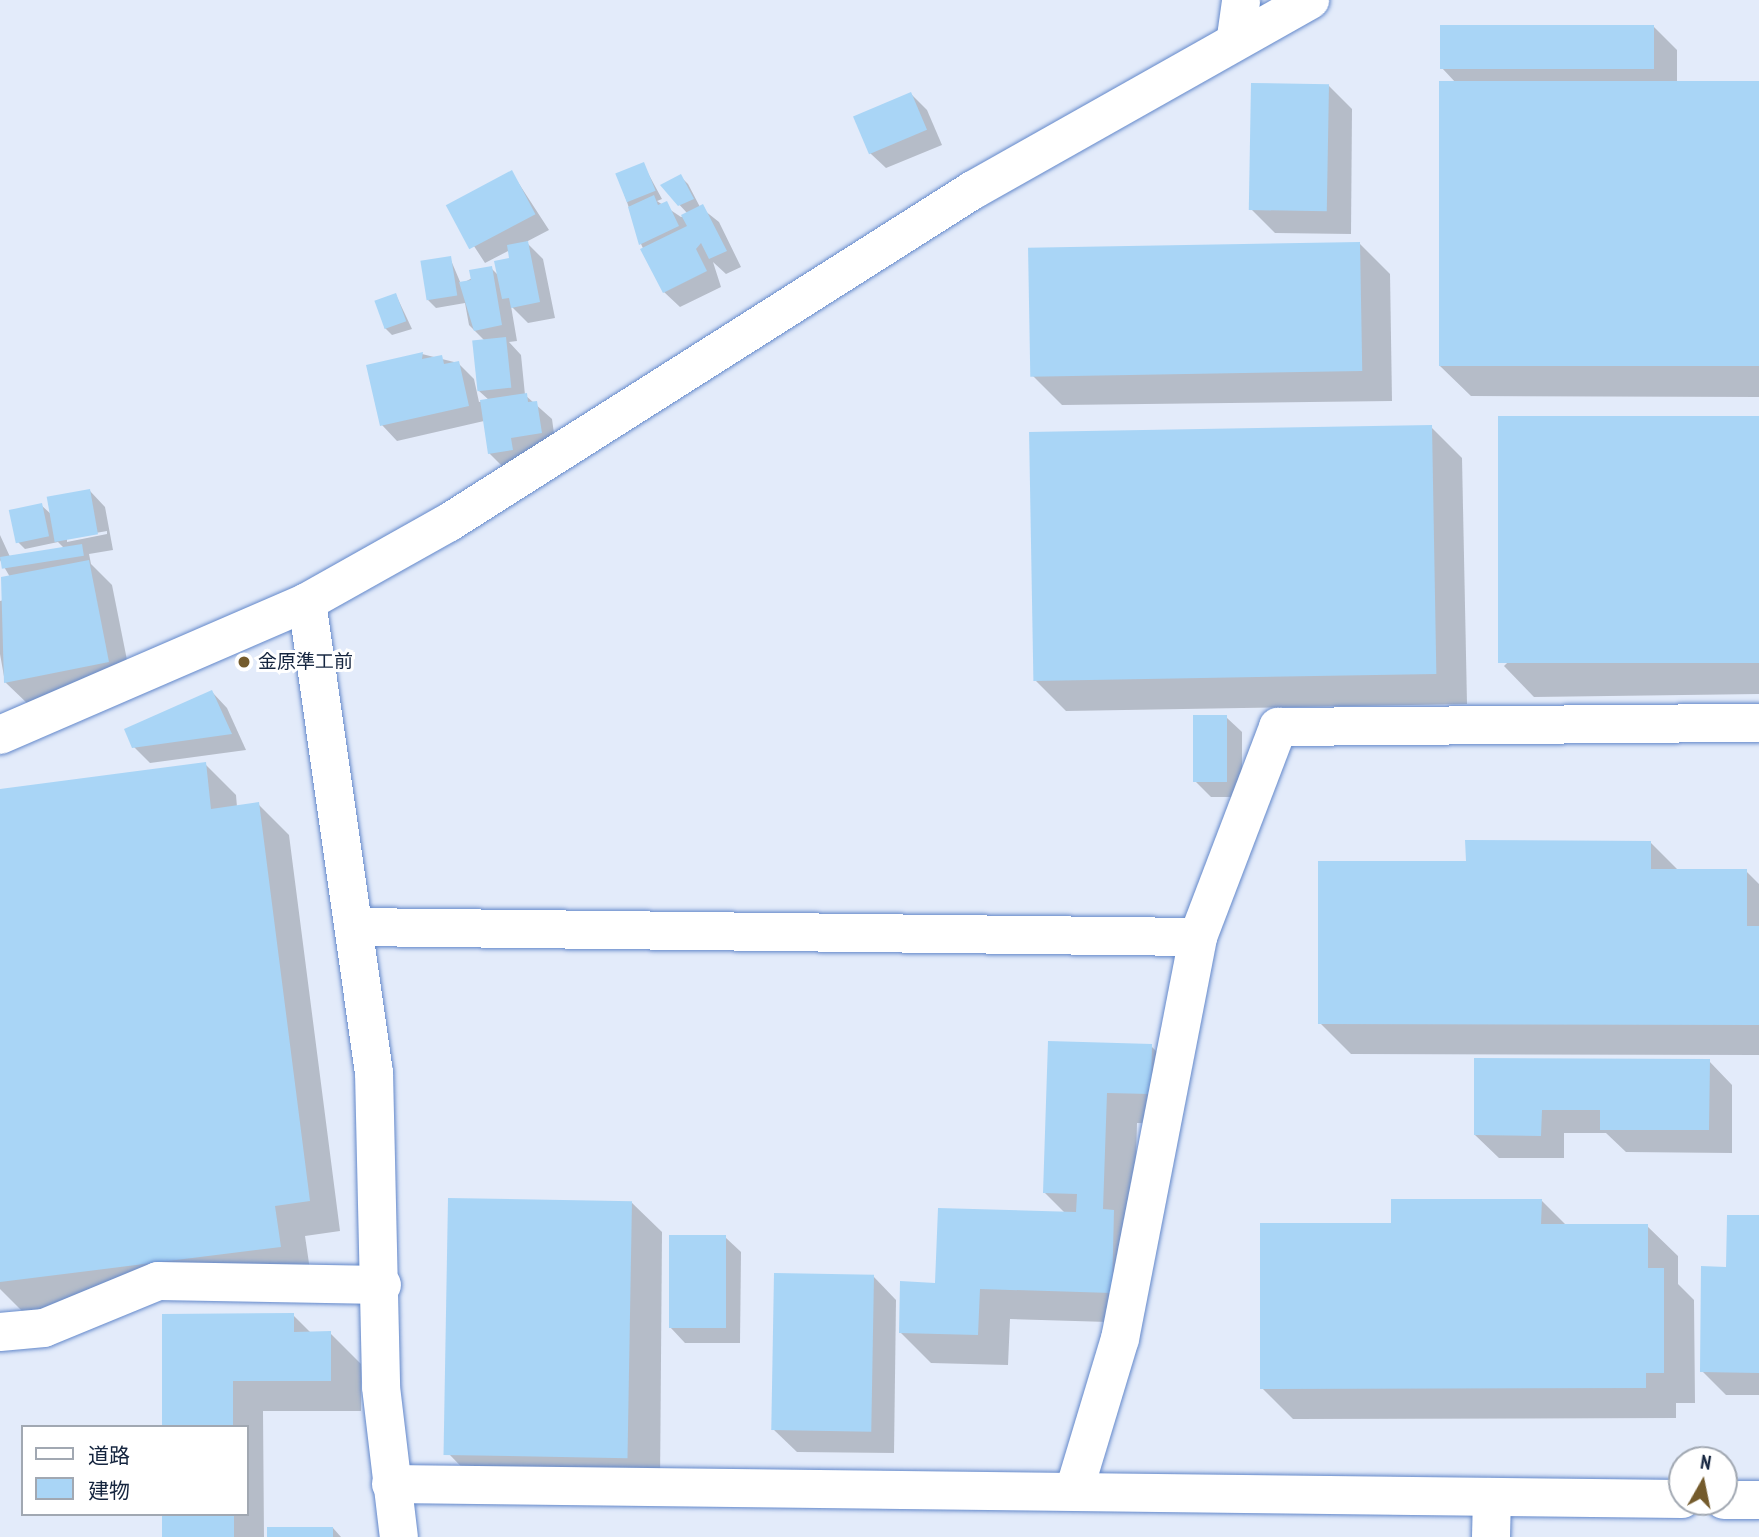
<!DOCTYPE html>
<meta charset="utf-8">
<style>
body{margin:0}
#map{position:relative;width:1759px;height:1537px;overflow:hidden;background:#e3ebfa;font-family:"PT Sans Narrow","Noto Sans JP",sans-serif}
div>[style]{position:absolute}
.shadow>*{inset:0;background:#0003}
.building>*{inset:0;background:#a9d5f6;transform-origin:0 0}
.roads{filter:drop-shadow(0 0 2px #6388ca) drop-shadow(0 0 2px #6388ca)}
.street>*{height:38px;margin:-19px;padding:0 19px;transform-origin:19px;border-radius:19px;background:#fff}
.secondary>*{height:38px;margin:-19px;padding:0 19px;transform-origin:19px;border-radius:19px;background:#fff}
.dots>*{width:19px;height:19px;translate:-50% -50%;box-sizing:border-box;border:4px solid #fff;border-radius:50%}
span{translate:-50% -50%;white-space:nowrap;text-align:center;line-height:1.15;-webkit-text-stroke:6px #fff;paint-order:stroke}
.poi-label{font-size:19px;color:#15253f}
.left{translate:0 -50%;text-align:left}
.legend{position:absolute;left:21px;top:1425px;width:228px;height:91px;box-sizing:border-box;background:#fff;border:2px solid #a1a8b2;margin:0;padding:9px 12px;list-style:none;font-size:21px;color:#15253f}
.legend li{display:flex;align-items:center;gap:14px;height:35px}
.legend b{width:35px;border:2px solid #a1a8b2}
.north{position:absolute;left:1668px;top:1446px;width:70px;height:70px;box-sizing:border-box;background:#fff;border:2px solid #a1a8b2;border-radius:50%;rotate:9deg;font-size:19px;font-weight:700;line-height:28px;text-align:center;color:#15253f}
.north::after{content:'';display:block;margin:auto;width:24px;height:32px;background:#745b2c;clip-path:polygon(50% 0,100% 100%,50% 72%,0 100%)}
</style>
<div id="map">
<div class="shadow">
<i style="clip-path:polygon(1654px 27px,1677px 50px,1677px 84px,1759px 84px,1759px 397px,1471px 396px,1440px 366px,1456px 83px,1442px 68px)"></i>
<i style="clip-path:polygon(1328px 85px,1352px 109px,1351px 234px,1275px 233px,1251px 209px)"></i>
<i style="clip-path:polygon(911px 94px,927px 110px,942px 145px,886px 168px,870px 153px)"></i>
<i style="clip-path:polygon(643px 164px,662px 199px,657px 201px,681px 217px,688px 214px,662px 186px,681px 177px,688px 184px,700px 207px,719px 222px,741px 267px,726px 274px,713px 262px,721px 287px,680px 307px,664px 292px,641px 244px,618px 175px)"></i>
<i style="clip-path:polygon(512px 173px,549px 230px,526px 242px,543px 259px,555px 318px,528px 323px,511px 306px,517px 341px,509px 342px,521px 355px,525px 395px,552px 419px,556px 448px,505px 469px,489px 453px,484px 421px,397px 441px,382px 425px,422px 354px,458px 363px,474px 379px,479px 402px,489px 400px,479px 391px,485px 341px,469px 325px,465px 303px,436px 308px,428px 300px,450px 258px,461px 284px,491px 268px,499px 276px,511px 259px,510px 250px,485px 263px,448px 206px)"></i>
<i style="clip-path:polygon(1360px 244px,1390px 274px,1392px 401px,1062px 405px,1031px 374px)"></i>
<i style="clip-path:polygon(396px 295px,412px 329px,392px 335px,385px 328px)"></i>
<i style="clip-path:polygon(1759px 417px,1759px 694px,1534px 697px,1504px 666px)"></i>
<i style="clip-path:polygon(1431px 427px,1462px 458px,1467px 704px,1066px 711px,1035px 680px)"></i>
<i style="clip-path:polygon(evenodd,90px 491px,105px 507px,113px 550px,89px 554px,91px 564px,112px 585px,132px 685px,29px 705px,5px 682px,0 654px,0 601px,8px 599px,10px 577px,0 560px,0 535px,11px 559px,65px 549px,58px 542px,25px 549px,18px 542px,41px 505px,52px 515px,90px 491px,107px 531px,107px 534px,67px 542px,67px 538px,107px 531px)"></i>
<i style="clip-path:polygon(212px 692px,227px 708px,246px 750px,150px 763px,134px 747px)"></i>
<i style="clip-path:polygon(1226px 717px,1242px 732px,1242px 797px,1211px 797px,1195px 781px)"></i>
<i style="clip-path:polygon(205px 764px,236px 795px,237px 807px,258px 804px,289px 835px,340px 1231px,305px 1236px,311px 1277px,24px 1313px,0 1289px,0 790px)"></i>
<i style="clip-path:polygon(1650px 842px,1679px 871px,1746px 871px,1759px 884px,1759px 1055px,1351px 1054px,1320px 1023px)"></i>
<i style="clip-path:polygon(1050px 1043px,1151px 1046px,1182px 1077px,1181px 1124px,1137px 1123px,1134px 1232px,1142px 1323px,1010px 1319px,1008px 1365px,931px 1363px,900px 1332px,937px 1285px,1066px 1214px,1044px 1192px)"></i>
<i style="clip-path:polygon(1476px 1060px,1709px 1061px,1732px 1085px,1732px 1153px,1626px 1152px,1606px 1133px,1564px 1133px,1564px 1158px,1499px 1158px,1475px 1135px)"></i>
<i style="clip-path:polygon(1541px 1200px,1567px 1226px,1647px 1226px,1678px 1256px,1678px 1284px,1694px 1300px,1695px 1403px,1676px 1403px,1676px 1418px,1293px 1419px,1262px 1388px)"></i>
<i style="clip-path:polygon(631px 1202px,662px 1232px,660px 1485px,479px 1485px,449px 1454px)"></i>
<i style="clip-path:polygon(1759px 1217px,1759px 1395px,1726px 1395px,1702px 1371px)"></i>
<i style="clip-path:polygon(725px 1237px,741px 1252px,740px 1343px,685px 1343px,670px 1327px)"></i>
<i style="clip-path:polygon(873px 1276px,896px 1300px,894px 1453px,797px 1452px,773px 1429px)"></i>
<i style="clip-path:polygon(293px 1315px,311px 1333px,330px 1333px,361px 1364px,361px 1411px,263px 1411px,264px 1537px,164px 1537px,164px 1514px,247px 1514px,247px 1427px,164px 1427px)"></i>
<i style="clip-path:polygon(333px 1528px,341px 1537px,269px 1537px)"></i>
</div>
<div class="building">
<i style="left:1440px;top:25px;width:214px;height:44px"></i>
<i style="left:1439px;top:81px;width:320px;height:285px"></i>
<i style="left:1251px;top:83px;width:78px;height:127px;rotate:1deg"></i>
<i style="left:911px;top:92px;width:41px;height:63px;rotate:67deg"></i>
<i style="left:644px;top:162px;width:31px;height:31px;rotate:68deg"></i>
<i style="left:512px;top:170px;width:50px;height:75px;rotate:62deg"></i>
<i style="clip-path:polygon(681px 174px,694px 199px,678px 206px,660px 185px)"></i>
<i style="clip-path:polygon(654px 195px,658px 205px,667px 201px,679px 226px,639px 245px,628px 207px)"></i>
<i style="clip-path:polygon(703px 204px,727px 251px,709px 259px,701px 243px,696px 249px,707px 271px,663px 293px,640px 249px,687px 226px,681px 215px)"></i>
<i style="clip-path:polygon(528px 241px,540px 302px,511px 308px,509px 298px,502px 299px,494px 261px,509px 258px,507px 245px)"></i>
<i style="left:1360px;top:242px;width:129px;height:332px;rotate:89deg"></i>
<i style="left:451px;top:256px;width:40px;height:31px;rotate:81deg"></i>
<i style="clip-path:polygon(492px 266px,502px 325px,474px 331px,459px 282px,471px 280px,469px 270px)"></i>
<i style="left:396px;top:293px;width:30px;height:23px;rotate:70deg"></i>
<i style="left:506px;top:337px;width:51px;height:34px;rotate:84deg"></i>
<i style="clip-path:polygon(423px 352px,422px 359px,442px 355px,444px 364px,459px 361px,469px 406px,380px 426px,366px 365px)"></i>
<i style="clip-path:polygon(527px 393px,528px 402px,537px 401px,542px 433px,511px 438px,513px 450px,488px 454px,480px 400px)"></i>
<i style="left:1759px;top:416px;width:247px;height:261px;rotate:90deg"></i>
<i style="left:1432px;top:425px;width:249px;height:403px;rotate:89deg"></i>
<i style="left:90px;top:489px;width:46px;height:44px;rotate:80deg"></i>
<i style="left:42px;top:503px;width:34px;height:34px;rotate:78deg"></i>
<i style="left:82px;top:544px;width:12px;height:83px;rotate:81deg"></i>
<i style="clip-path:polygon(89px 560px,109px 662px,4px 683px,1px 577px)"></i>
<i style="clip-path:polygon(212px 690px,232px 734px,132px 748px,124px 729px)"></i>
<i style="left:1193px;top:715px;width:34px;height:67px"></i>
<i style="clip-path:polygon(206px 762px,211px 809px,259px 802px,310px 1201px,275px 1206px,281px 1247px,0 1282px,0 789px)"></i>
<i style="clip-path:polygon(1465px 840px,1651px 841px,1651px 869px,1747px 869px,1747px 926px,1759px 926px,1759px 1025px,1318px 1024px,1318px 861px,1466px 861px)"></i>
<i style="clip-path:polygon(1048px 1041px,1152px 1044px,1151px 1094px,1107px 1093px,1103px 1209px,1114px 1210px,1112px 1293px,980px 1289px,978px 1335px,899px 1333px,900px 1281px,935px 1283px,938px 1208px,1076px 1212px,1077px 1194px,1043px 1193px)"></i>
<i style="clip-path:polygon(1474px 1058px,1710px 1059px,1709px 1130px,1600px 1130px,1600px 1110px,1542px 1110px,1541px 1136px,1474px 1135px)"></i>
<i style="left:448px;top:1198px;width:184px;height:257px;rotate:1deg"></i>
<i style="clip-path:polygon(1391px 1199px,1542px 1199px,1541px 1224px,1648px 1224px,1648px 1268px,1664px 1268px,1664px 1373px,1646px 1373px,1646px 1388px,1260px 1389px,1260px 1223px,1391px 1223px)"></i>
<i style="clip-path:polygon(1727px 1215px,1759px 1215px,1759px 1373px,1700px 1372px,1701px 1266px,1726px 1267px)"></i>
<i style="left:669px;top:1235px;width:57px;height:93px"></i>
<i style="left:774px;top:1273px;width:100px;height:157px;rotate:1deg"></i>
<i style="clip-path:polygon(294px 1313px,294px 1332px,331px 1331px,331px 1381px,233px 1381px,233px 1427px,162px 1427px,162px 1314px)"></i>
<i style="left:162px;top:1514px;width:72px;height:23px"></i>
<i style="left:267px;top:1527px;width:66px;height:10px"></i>
</div>
<div class="roads">
<div class="street">
<i style="left:1236px;top:37px;width:37px;rotate:-82deg"></i>
<i style="left:354px;top:927px;width:844px;rotate:0.68deg"></i>
<i style="left:0;top:1332px;width:44px;rotate:-5.2deg"></i>
<i style="left:44px;top:1328px;width:123px;rotate:-22.4deg"></i>
<i style="left:158px;top:1281px;width:224px;rotate:1deg"></i>
<i style="left:1074px;top:1491px;width:159px;rotate:-73.2deg"></i>
<i style="left:1120px;top:1339px;width:409px;rotate:-79deg"></i>
<i style="left:1198px;top:937px;width:225px;rotate:-69.1deg"></i>
<i style="left:1278px;top:727px;width:481px;rotate:-0.5deg"></i>
<i style="left:1491px;top:1537px;width:40px;rotate:-88.6deg"></i>
</div>
<div class="secondary">
<i style="left:307px;top:602px;width:475px;rotate:81.9deg"></i>
<i style="left:374px;top:1072px;width:315px;rotate:88.7deg"></i>
<i style="left:381px;top:1387px;width:151px;rotate:83.2deg"></i>
<i style="left:0;top:735px;width:335px;rotate:-23.4deg"></i>
<i style="left:307px;top:602px;width:162px;rotate:-29.3deg"></i>
<i style="left:448px;top:523px;width:622px;rotate:-32.39deg"></i>
<i style="left:973px;top:190px;width:387px;rotate:-29.4deg"></i>
<i style="left:391px;top:1484px;width:1291px;rotate:0.67deg"></i>
<i style="left:1724px;top:1500px;width:35px"></i>
</div>
</div>
<div class="dots">
<i style="left:244px;top:662px;background:#745b2c"></i>
</div>
<div class="poi-label">
<span class="left" style="left:258px;top:662px">金原準工前</span>
</div>
<ul class="legend">
<li><b style="height:9px;background:#fff"></b>道路</li>
<li><b style="height:19px;background:#a9d5f6"></b>建物</li>
</ul>
<div class="north">N</div>
</div>
